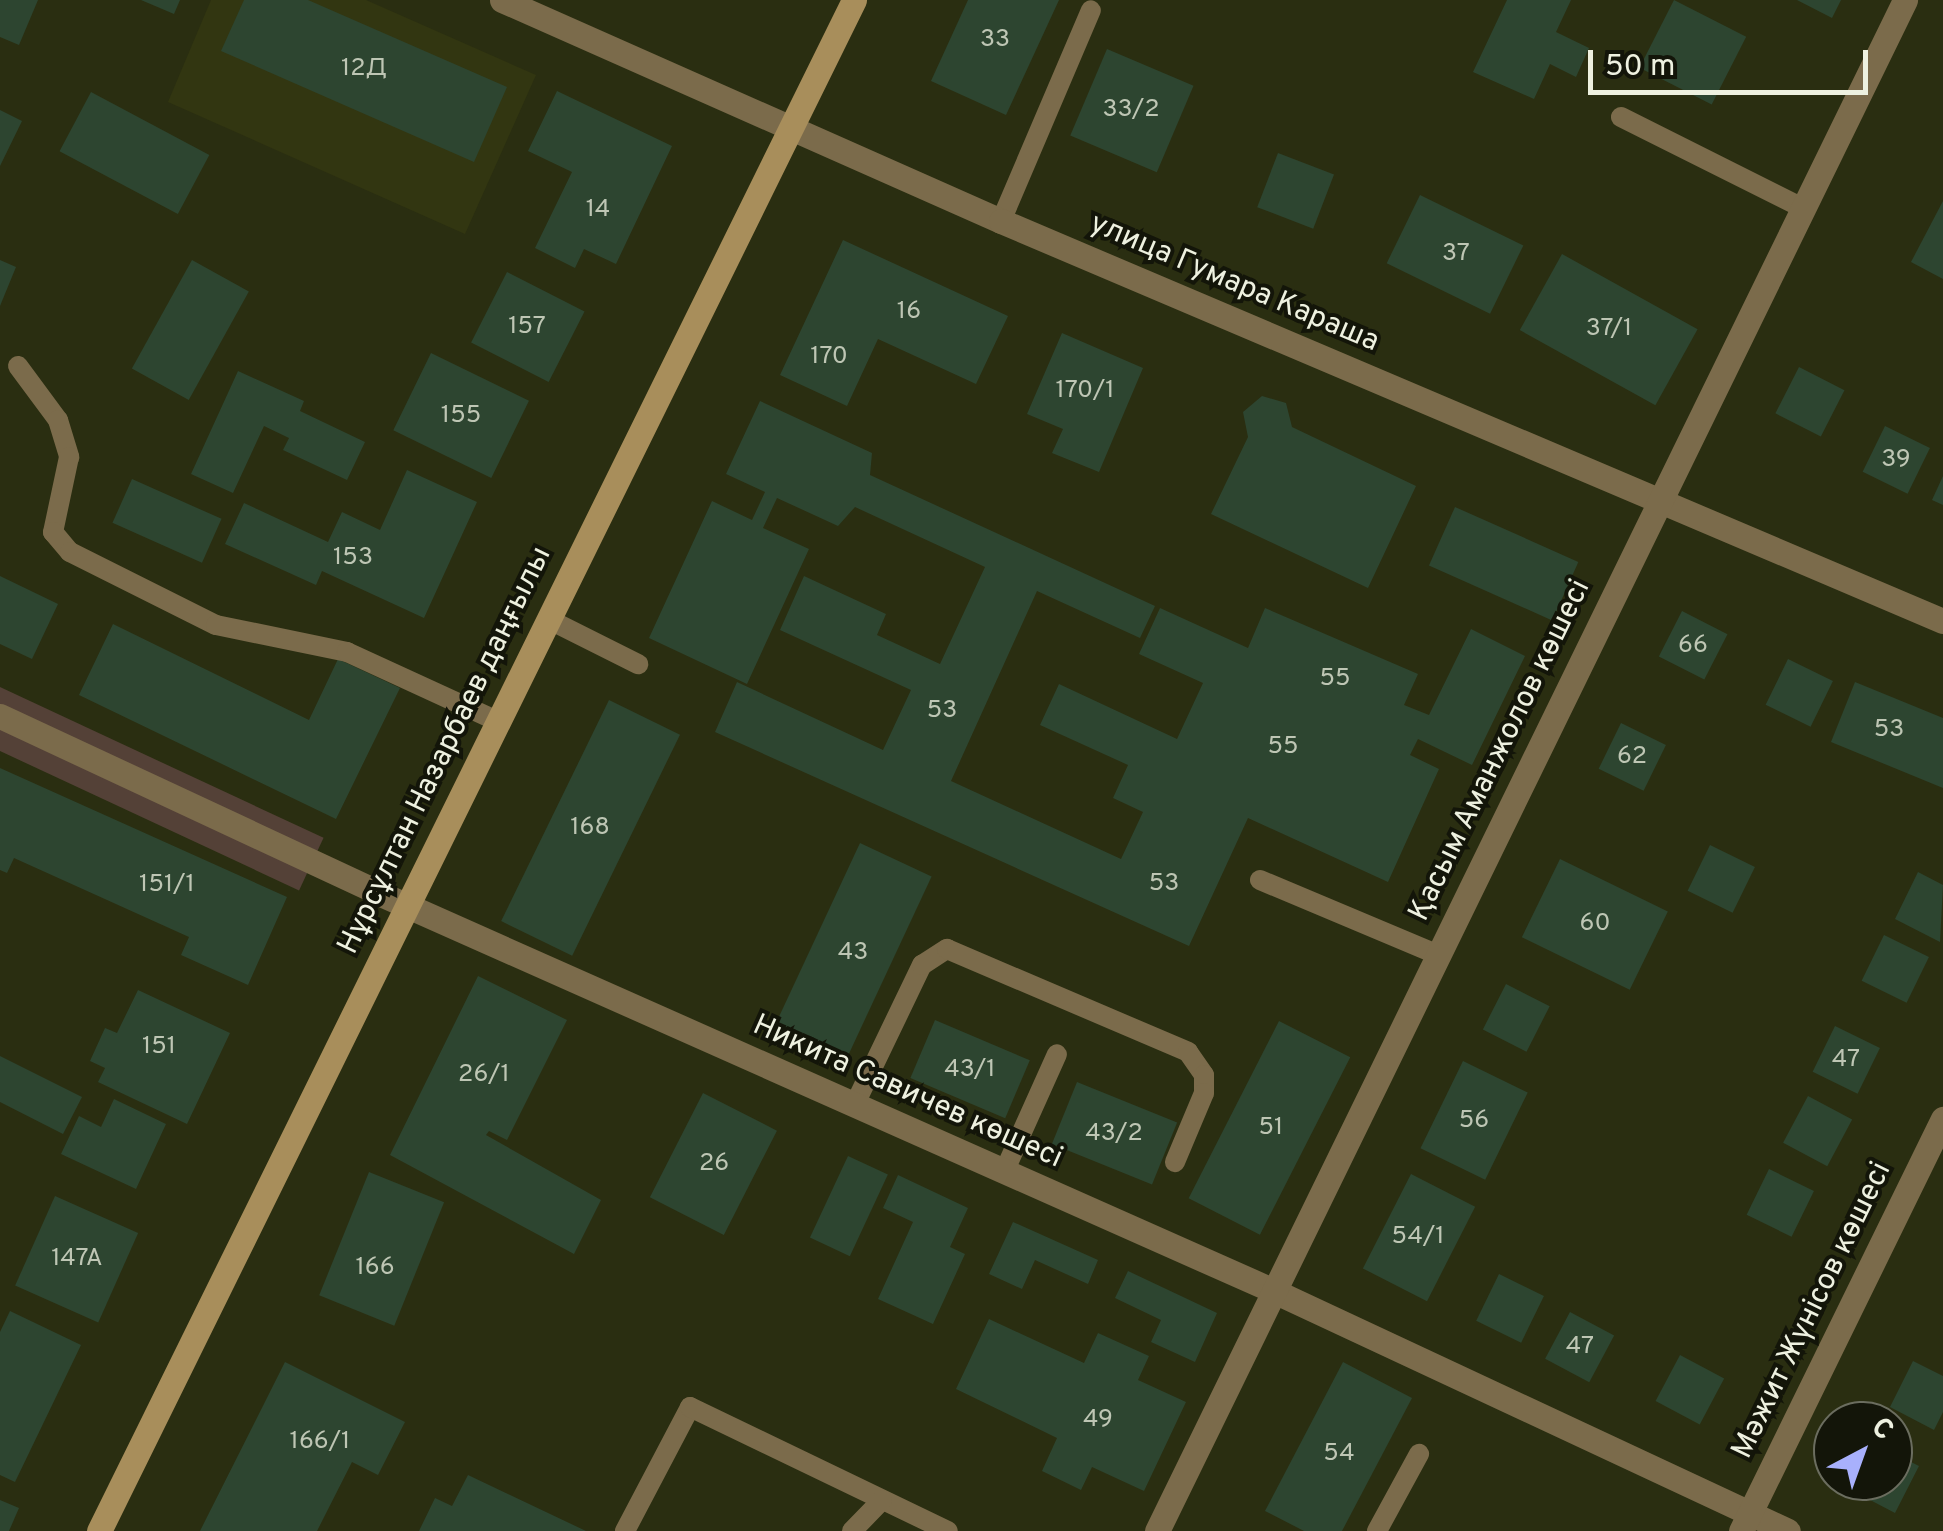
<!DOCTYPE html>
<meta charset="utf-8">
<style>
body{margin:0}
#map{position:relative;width:1943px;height:1531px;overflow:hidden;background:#2a2e11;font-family:Overpass,sans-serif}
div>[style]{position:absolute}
.built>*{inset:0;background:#323611}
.green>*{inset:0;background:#544137;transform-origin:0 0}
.building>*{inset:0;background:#2d4530;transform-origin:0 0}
.service>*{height:20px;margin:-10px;padding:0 10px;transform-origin:10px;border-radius:10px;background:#7b6b4b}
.pedestrian>*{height:25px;margin:-12.5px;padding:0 12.5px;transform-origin:12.5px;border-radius:12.5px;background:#7b6b4b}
.minor>*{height:25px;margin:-12.5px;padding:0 12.5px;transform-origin:12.5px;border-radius:12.5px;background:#7b6b4b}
.secondary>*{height:25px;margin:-12.5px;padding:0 12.5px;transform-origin:12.5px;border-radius:12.5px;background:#a88e5b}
span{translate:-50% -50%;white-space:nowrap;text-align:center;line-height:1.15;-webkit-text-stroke:8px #131509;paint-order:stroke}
.number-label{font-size:25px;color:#bec6b4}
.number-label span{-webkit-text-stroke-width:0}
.street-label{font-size:30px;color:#eef1e0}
.north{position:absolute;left:1813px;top:1401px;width:100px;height:100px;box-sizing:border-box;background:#131509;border:2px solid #6b6d5f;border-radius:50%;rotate:41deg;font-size:28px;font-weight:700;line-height:40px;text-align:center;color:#eef1e0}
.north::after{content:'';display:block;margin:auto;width:35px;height:45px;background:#a8b0fc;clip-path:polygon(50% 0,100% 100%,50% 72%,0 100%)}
.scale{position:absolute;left:1588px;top:50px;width:280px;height:45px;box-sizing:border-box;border:5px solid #eef1e0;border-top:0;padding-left:12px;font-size:30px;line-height:35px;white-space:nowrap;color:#eef1e0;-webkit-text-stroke:8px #131509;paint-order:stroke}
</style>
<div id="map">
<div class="built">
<i style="clip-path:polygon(211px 0,366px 0,536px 75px,465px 234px,168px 102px)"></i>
</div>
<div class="green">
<i style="left:0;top:687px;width:357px;height:58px;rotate:25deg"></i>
</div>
<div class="building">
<i style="clip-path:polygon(0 0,38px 0,19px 45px,0 37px)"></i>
<i style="clip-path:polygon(141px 0,180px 0,174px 14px)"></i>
<i style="clip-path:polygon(244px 0,308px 0,507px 87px,474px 162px,221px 51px)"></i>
<i style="clip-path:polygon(968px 0,1059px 0,1006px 115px,931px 81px)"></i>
<i style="clip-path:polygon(1507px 0,1571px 0,1556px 32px,1589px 48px,1576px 77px,1550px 64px,1534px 99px,1473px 72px)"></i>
<i style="left:1674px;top:0;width:81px;height:76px;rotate:27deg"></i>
<i style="clip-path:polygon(1797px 0,1841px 0,1832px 18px)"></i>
<i style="left:1107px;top:49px;width:94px;height:94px;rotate:23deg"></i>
<i style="clip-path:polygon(557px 91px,672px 146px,616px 264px,584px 249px,575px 268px,535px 248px,572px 172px,528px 151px)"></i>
<i style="left:91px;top:92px;width:134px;height:67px;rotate:28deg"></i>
<i style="clip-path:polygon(0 110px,22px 121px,0 166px)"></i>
<i style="left:1278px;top:153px;width:60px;height:58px;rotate:21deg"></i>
<i style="left:1420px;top:195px;width:115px;height:76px;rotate:26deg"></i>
<i style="clip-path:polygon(1943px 201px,1943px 279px,1911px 262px)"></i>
<i style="clip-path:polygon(843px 240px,1008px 316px,976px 384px,878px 339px,847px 406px,780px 375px)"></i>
<i style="left:1562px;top:254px;width:155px;height:87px;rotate:29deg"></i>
<i style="clip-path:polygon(0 260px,16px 267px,0 306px)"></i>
<i style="left:192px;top:260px;width:65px;height:124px;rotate:29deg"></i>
<i style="left:507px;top:272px;width:87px;height:79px;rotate:27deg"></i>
<i style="clip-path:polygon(1062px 333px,1143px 368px,1099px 472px,1052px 453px,1063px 429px,1027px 414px)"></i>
<i style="left:431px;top:353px;width:109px;height:86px;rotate:26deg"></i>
<i style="left:1799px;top:367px;width:51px;height:52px;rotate:27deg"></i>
<i style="clip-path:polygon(238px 371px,304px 401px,300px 411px,365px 442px,347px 480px,283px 450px,289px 438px,264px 426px,233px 493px,191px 474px)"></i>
<i style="clip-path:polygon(1262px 396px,1286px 403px,1292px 427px,1416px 486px,1368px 588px,1211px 514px,1248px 437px,1243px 412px)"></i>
<i style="clip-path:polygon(760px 401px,872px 453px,870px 475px,1155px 606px,1140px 638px,1037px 591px,951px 781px,1121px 859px,1143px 812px,1113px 798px,1128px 765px,1040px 725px,1059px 684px,1177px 739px,1203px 683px,1139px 654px,1160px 608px,1248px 648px,1265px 608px,1418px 674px,1404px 705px,1429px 715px,1471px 629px,1525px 656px,1472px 765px,1418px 739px,1410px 755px,1439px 769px,1388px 882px,1248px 818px,1189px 946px,715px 732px,737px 682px,883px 750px,911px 690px,780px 630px,804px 576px,886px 614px,877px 635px,940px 664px,985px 567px,855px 507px,838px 526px,777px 498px,763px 528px,809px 549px,747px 684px,649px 638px,712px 501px,752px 520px,765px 492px,726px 474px)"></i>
<i style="left:1885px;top:426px;width:50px;height:51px;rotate:26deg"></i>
<i style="clip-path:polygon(407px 470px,477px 502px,424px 618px,322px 571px,316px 585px,225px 544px,244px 503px,328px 542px,342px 512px,380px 530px)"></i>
<i style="clip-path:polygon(1943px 476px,1943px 505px,1932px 500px)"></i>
<i style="left:132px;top:479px;width:98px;height:48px;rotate:24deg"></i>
<i style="left:1455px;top:507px;width:135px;height:64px;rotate:24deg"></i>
<i style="clip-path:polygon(0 576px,58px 604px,32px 659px,0 644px)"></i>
<i style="left:1682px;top:611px;width:51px;height:51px;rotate:27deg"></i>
<i style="clip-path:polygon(113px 624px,309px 720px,338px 659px,400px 688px,336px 819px,79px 695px)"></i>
<i style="left:1788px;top:659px;width:50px;height:51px;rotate:26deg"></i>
<i style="clip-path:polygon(1855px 682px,1943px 718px,1943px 788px,1831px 742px)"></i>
<i style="left:609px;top:700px;width:79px;height:246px;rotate:26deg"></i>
<i style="left:1621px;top:723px;width:50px;height:51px;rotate:26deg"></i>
<i style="clip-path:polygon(0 768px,287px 897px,248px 985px,181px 955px,189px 937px,14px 858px,7px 873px,0 870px)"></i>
<i style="left:860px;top:843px;width:79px;height:205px;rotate:25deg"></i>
<i style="left:1710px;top:845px;width:50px;height:51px;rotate:26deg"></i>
<i style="left:1560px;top:859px;width:120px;height:87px;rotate:26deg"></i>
<i style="clip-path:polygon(1918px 872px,1943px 885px,1940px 942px,1895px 919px)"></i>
<i style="left:1884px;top:935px;width:50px;height:51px;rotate:26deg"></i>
<i style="clip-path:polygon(478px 976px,567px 1020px,507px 1140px,489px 1131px,486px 1135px,601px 1200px,574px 1254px,390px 1155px)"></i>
<i style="left:1506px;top:984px;width:49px;height:51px;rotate:27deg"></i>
<i style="clip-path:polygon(138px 990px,230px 1033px,187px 1124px,98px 1082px,105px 1068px,90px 1061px,105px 1028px,117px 1033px)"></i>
<i style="left:935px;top:1020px;width:103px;height:63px;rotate:23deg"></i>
<i style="left:1279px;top:1021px;width:80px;height:199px;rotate:27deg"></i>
<i style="left:1835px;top:1026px;width:50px;height:51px;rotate:26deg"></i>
<i style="clip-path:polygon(0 1056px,82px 1097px,63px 1134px,0 1102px)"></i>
<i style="left:1463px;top:1061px;width:72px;height:97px;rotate:26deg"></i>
<i style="left:1077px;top:1082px;width:108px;height:67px;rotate:22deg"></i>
<i style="left:703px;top:1093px;width:83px;height:117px;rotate:27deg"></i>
<i style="left:1808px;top:1096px;width:50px;height:53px;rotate:28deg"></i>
<i style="clip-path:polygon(114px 1099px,166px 1124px,136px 1189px,61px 1154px,79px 1116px,101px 1127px)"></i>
<i style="left:848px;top:1156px;width:44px;height:90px;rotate:25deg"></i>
<i style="left:1769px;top:1169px;width:50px;height:51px;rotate:26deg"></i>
<i style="left:369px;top:1172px;width:81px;height:133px;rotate:22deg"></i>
<i style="left:1411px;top:1174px;width:72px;height:106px;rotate:27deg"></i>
<i style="clip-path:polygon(898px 1175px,968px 1208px,950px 1247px,965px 1254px,933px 1324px,878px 1299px,913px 1222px,883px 1208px)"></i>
<i style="left:55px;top:1196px;width:91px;height:98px;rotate:24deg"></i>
<i style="clip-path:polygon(1013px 1222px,1098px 1260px,1088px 1284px,1035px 1260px,1022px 1289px,989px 1274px)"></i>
<i style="clip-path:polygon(1128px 1271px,1217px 1313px,1195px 1362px,1151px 1342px,1161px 1320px,1115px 1298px)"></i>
<i style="left:1499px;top:1274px;width:50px;height:52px;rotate:26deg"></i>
<i style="clip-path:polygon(10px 1311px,81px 1345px,15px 1482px,0 1475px,0 1332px)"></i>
<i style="left:1570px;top:1312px;width:50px;height:53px;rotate:28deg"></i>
<i style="clip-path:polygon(989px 1319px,1084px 1363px,1098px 1333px,1149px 1356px,1138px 1380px,1186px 1402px,1144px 1491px,1092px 1467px,1081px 1490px,1042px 1471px,1057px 1438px,956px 1389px)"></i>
<i style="left:1680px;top:1355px;width:50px;height:52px;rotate:28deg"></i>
<i style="clip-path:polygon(1913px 1361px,1943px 1376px,1943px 1412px,1934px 1430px,1890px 1407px)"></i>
<i style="clip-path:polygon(285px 1362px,405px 1422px,378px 1475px,352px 1462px,317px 1531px,200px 1531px)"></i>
<i style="clip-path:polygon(1343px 1362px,1412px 1398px,1342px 1531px,1304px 1531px,1265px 1511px)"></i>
<i style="clip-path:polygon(1893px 1453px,1919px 1466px,1895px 1513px,1851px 1490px,1855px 1481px,1893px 1481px)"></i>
<i style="clip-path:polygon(468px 1475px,586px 1531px,419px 1531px,435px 1498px,452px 1506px)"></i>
<i style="clip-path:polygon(0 1500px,19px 1508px,9px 1531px,0 1531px)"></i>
</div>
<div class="service">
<i style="left:1621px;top:117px;width:203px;rotate:26.6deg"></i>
<i style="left:1001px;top:221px;width:229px;rotate:-66.9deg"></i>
<i style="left:18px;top:366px;width:67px;rotate:53.5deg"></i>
<i style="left:58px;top:420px;width:39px;rotate:73deg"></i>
<i style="left:69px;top:457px;width:77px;rotate:102deg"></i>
<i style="left:53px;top:532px;width:26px;rotate:50deg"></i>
<i style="left:70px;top:552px;width:163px;rotate:26.6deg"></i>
<i style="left:216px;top:625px;width:134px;rotate:11.6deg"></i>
<i style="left:347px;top:652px;width:165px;rotate:24.7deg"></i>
<i style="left:548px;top:619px;width:101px;rotate:26.6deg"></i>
<i style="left:1260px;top:880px;width:193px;rotate:22.8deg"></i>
<i style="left:854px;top:1106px;width:157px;rotate:-64.3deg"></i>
<i style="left:922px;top:965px;width:30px;rotate:-33deg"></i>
<i style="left:947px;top:949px;width:262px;rotate:23.1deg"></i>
<i style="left:1188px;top:1052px;width:28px;rotate:55deg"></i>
<i style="left:1204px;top:1075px;width:18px;rotate:90deg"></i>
<i style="left:1204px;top:1093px;width:75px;rotate:112.8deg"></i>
<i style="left:1004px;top:1172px;width:129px;rotate:-65.8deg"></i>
<i style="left:625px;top:1531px;width:140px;rotate:-62.3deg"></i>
<i style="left:690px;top:1407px;width:286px;rotate:25.7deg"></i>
<i style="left:852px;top:1531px;width:43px;rotate:-45.9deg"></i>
<i style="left:1377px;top:1531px;width:88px;rotate:-61.4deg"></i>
</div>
<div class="pedestrian">
<i style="left:0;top:716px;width:423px;rotate:25deg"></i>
</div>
<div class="minor">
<i style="left:502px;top:0;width:546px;rotate:23.89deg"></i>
<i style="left:1001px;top:221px;width:1023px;rotate:23.01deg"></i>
<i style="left:383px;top:895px;width:975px;rotate:23.96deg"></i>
<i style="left:1274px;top:1291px;width:567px;rotate:25.03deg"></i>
<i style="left:1157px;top:1531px;width:1704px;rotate:-63.96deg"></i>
<i style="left:1741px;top:1531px;width:459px;rotate:-63.9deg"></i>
</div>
<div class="secondary">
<i style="left:99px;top:1531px;width:1707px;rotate:-63.75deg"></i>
</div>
<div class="number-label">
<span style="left:995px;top:40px">33</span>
<span style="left:364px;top:69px">12Д</span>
<span style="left:1131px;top:110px">33/2</span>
<span style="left:598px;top:210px">14</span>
<span style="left:1456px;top:254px">37</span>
<span style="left:909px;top:312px">16</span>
<span style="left:527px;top:327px">157</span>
<span style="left:1609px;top:329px">37/1</span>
<span style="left:829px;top:357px">170</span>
<span style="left:1085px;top:391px">170/1</span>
<span style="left:461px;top:416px">155</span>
<span style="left:1896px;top:460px">39</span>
<span style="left:353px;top:558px">153</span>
<span style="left:1693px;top:646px">66</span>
<span style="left:1335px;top:679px">55</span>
<span style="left:942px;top:711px">53</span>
<span style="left:1889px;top:730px">53</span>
<span style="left:1283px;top:747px">55</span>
<span style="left:1632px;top:757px">62</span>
<span style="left:590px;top:828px">168</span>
<span style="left:1164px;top:884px">53</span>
<span style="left:167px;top:885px">151/1</span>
<span style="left:1595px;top:924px">60</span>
<span style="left:853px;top:953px">43</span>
<span style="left:159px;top:1047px">151</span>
<span style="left:1846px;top:1060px">47</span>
<span style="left:970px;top:1070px">43/1</span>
<span style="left:484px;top:1075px">26/1</span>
<span style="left:1474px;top:1121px">56</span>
<span style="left:1271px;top:1128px">51</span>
<span style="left:1114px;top:1134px">43/2</span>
<span style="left:714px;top:1164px">26</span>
<span style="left:1418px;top:1237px">54/1</span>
<span style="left:77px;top:1259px">147А</span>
<span style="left:375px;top:1268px">166</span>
<span style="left:1580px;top:1347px">47</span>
<span style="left:1098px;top:1420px">49</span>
<span style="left:320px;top:1442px">166/1</span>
<span style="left:1339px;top:1454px">54</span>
</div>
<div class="street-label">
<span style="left:1234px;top:284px;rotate:23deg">улица Гумара Караша</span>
<span style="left:446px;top:751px;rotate:-64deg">Нұрсұлтан Назарбаев даңғылы</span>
<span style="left:1501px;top:751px;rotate:-64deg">Қасым Аманжолов көшесі</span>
<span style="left:907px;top:1093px;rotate:24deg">Никита Савичев көшесі</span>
<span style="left:1813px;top:1311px;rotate:-64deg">Мәжит Жүнісов көшесі</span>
</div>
<div class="north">С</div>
<div class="scale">50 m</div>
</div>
